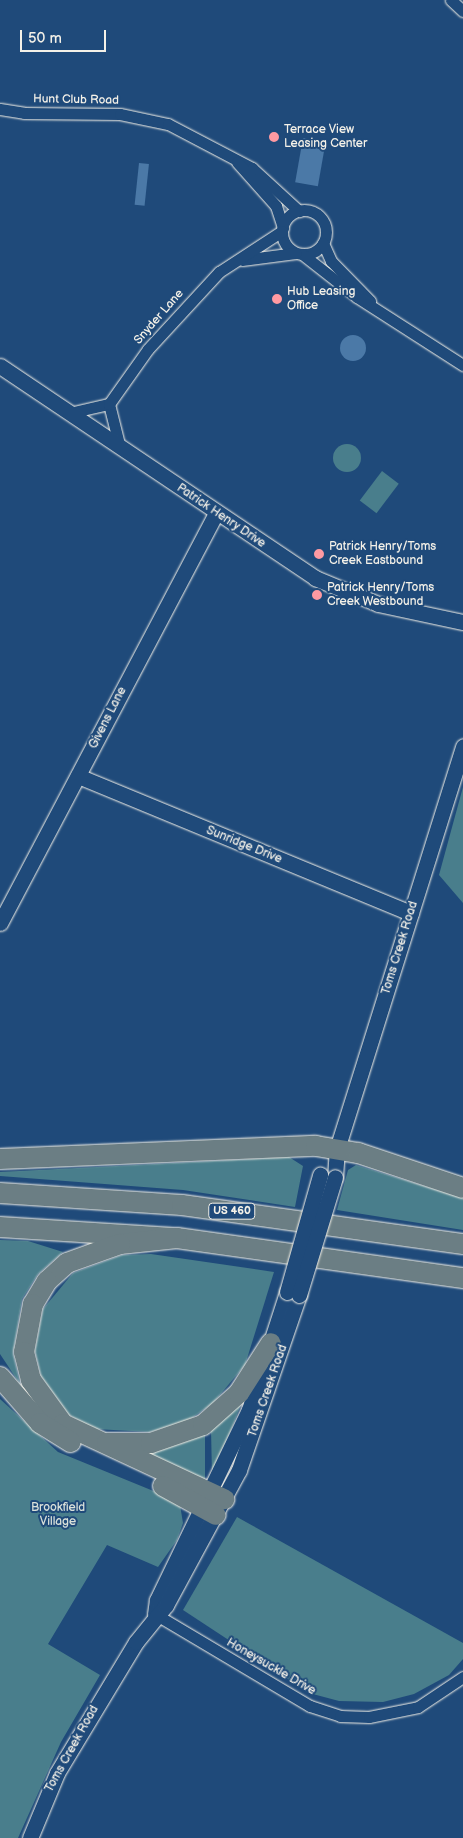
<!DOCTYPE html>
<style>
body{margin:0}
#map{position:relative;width:463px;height:1838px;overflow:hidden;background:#1f4a7a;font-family:"Balsamiq Sans",sans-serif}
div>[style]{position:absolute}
.green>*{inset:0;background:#497e8c;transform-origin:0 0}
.round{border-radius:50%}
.water>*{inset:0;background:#4b79a7;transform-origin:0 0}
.roads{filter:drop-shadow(0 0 1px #f4f1e8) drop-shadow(0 0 1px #f4f1e8)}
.street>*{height:11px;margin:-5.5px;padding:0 5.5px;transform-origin:5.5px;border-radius:5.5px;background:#1f4a7a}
.street>.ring{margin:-5.5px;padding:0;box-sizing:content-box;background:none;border:11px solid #1f4a7a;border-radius:50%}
.secondary>*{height:15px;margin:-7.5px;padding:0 7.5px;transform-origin:7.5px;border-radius:7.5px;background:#1f4a7a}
.highway>*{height:20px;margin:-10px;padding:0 10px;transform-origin:10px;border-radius:10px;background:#6b7e84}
.bridges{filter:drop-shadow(0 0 1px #f4f1e8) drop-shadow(0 0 1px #f4f1e8)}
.secondary-bridge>*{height:15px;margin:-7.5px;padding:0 7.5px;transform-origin:7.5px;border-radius:7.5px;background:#1f4a7a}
.dots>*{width:14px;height:14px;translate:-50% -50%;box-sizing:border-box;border:2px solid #1f4a7a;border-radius:50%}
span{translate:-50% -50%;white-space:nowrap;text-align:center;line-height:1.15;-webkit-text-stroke:4px #1f4a7a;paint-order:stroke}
.shield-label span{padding:1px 4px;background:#1f4a7a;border:1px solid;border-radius:4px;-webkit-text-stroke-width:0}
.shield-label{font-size:11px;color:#f4f1e8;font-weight:700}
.street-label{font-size:12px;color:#f4f1e8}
.poi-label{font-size:12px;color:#f4f1e8}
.left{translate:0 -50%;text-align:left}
.park-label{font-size:12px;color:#dae0da}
.scale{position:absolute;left:20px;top:30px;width:86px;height:22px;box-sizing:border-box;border:2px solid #f4f1e8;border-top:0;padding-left:6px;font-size:15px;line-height:18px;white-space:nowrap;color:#f4f1e8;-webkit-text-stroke:4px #1f4a7a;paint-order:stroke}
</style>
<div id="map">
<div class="green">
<i class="round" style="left:333px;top:444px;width:28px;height:28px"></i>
<i style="left:382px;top:471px;width:21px;height:37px;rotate:37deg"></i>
<i style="clip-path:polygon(463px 787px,463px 903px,439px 875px)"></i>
<i style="clip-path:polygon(289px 1157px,303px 1166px,295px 1207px,183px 1190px,0 1176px,0 1172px)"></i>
<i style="clip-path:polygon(356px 1165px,463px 1198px,463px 1230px,337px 1210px,348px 1170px)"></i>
<i style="clip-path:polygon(0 1240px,28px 1241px,63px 1252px,38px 1274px,22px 1299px,13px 1353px,20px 1384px,0 1354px)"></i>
<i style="clip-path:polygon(151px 1254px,274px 1272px,245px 1365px,213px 1403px,189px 1420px,150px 1432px,95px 1429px,69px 1415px,41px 1376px,35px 1351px,43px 1309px,73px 1273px,122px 1255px)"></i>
<i style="clip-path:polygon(0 1399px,58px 1452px,173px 1499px,180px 1505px,183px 1523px,177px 1540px,158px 1567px,107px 1545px,48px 1644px,100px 1675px,61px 1742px,18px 1838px,0 1838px)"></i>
<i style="clip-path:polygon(243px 1399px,231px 1430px,212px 1475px,211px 1429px)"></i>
<i style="clip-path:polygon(205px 1433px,205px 1480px,130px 1451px,175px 1445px)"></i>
<i style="clip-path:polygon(237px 1517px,463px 1643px,463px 1659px,449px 1675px,414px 1694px,383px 1702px,339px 1701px,309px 1693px,183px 1610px)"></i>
</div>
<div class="water">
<i style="left:303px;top:138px;width:23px;height:45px;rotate:10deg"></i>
<i style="left:139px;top:163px;width:10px;height:42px;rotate:6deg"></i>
<i class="round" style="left:340px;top:335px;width:26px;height:26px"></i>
</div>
<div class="roads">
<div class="street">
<i style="left:451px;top:0;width:16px;rotate:43deg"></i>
<i style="left:0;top:109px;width:24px;rotate:9deg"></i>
<i style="left:24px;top:113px;width:96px;rotate:0.6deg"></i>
<i style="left:120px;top:114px;width:49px;rotate:11.8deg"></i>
<i style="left:168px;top:124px;width:95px;rotate:27.6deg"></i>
<i style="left:252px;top:168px;width:64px;rotate:42.5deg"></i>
<i style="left:237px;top:162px;width:59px;rotate:48.4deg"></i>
<i style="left:276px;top:206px;width:23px;rotate:72deg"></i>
<i class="ring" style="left:282px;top:210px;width:33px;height:33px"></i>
<i style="left:323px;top:243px;width:20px;rotate:66deg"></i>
<i style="left:331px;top:261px;width:56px;rotate:45.7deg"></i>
<i style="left:302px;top:254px;width:70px;rotate:38deg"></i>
<i style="left:357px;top:297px;width:126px;rotate:32.7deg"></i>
<i style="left:242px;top:260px;width:54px;rotate:-7.4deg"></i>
<i style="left:69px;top:413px;width:41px;rotate:-12.7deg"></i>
<i style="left:120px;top:448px;width:45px;rotate:-104deg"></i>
<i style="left:109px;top:404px;width:67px;rotate:-54.7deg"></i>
<i style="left:148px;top:349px;width:105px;rotate:-47.3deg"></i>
<i style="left:219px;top:272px;width:75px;rotate:-33.1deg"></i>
<i style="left:155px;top:1614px;width:180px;rotate:30.7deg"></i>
<i style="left:310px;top:1706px;width:32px;rotate:18deg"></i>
<i style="left:340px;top:1716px;width:29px;rotate:2deg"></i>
<i style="left:369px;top:1717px;width:50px;rotate:-11.5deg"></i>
<i style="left:418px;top:1707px;width:54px;rotate:-33.7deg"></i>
</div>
<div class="secondary">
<i style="left:0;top:366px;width:380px;rotate:33.9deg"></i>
<i style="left:315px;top:578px;width:68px;rotate:22.4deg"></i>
<i style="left:378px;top:604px;width:87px;rotate:12deg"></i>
<i style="left:78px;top:776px;width:360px;rotate:22.4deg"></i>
<i style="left:0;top:923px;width:463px;rotate:-62.2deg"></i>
<i style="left:335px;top:1177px;width:28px;rotate:-86deg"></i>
<i style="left:337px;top:1149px;width:422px;rotate:-72.6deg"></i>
<i style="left:155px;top:1614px;width:14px;rotate:-82deg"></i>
<i style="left:157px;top:1600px;width:211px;rotate:-64.2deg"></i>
<i style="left:249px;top:1410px;width:124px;rotate:-72.1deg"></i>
<i style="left:30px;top:1838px;width:70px;rotate:-67.4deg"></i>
<i style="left:57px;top:1773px;width:153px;rotate:-58.9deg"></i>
<i style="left:136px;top:1642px;width:48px;rotate:-51deg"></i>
<i style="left:166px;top:1605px;width:153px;rotate:-61.6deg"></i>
<i style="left:239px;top:1470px;width:185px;rotate:-71.1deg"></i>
</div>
<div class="highway">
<i style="left:0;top:1159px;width:316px;rotate:-2.4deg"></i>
<i style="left:316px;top:1146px;width:43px;rotate:9.5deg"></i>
<i style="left:358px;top:1153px;width:111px;rotate:18.4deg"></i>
<i style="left:0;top:1193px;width:182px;rotate:3.8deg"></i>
<i style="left:182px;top:1205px;width:284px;rotate:7.9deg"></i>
<i style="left:0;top:1227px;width:177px;rotate:3.6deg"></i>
<i style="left:177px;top:1238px;width:289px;rotate:8deg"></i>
<i style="left:177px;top:1238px;width:57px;rotate:174deg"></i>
<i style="left:120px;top:1244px;width:56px;rotate:160.3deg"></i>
<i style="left:67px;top:1263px;width:27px;rotate:138deg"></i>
<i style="left:47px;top:1281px;width:27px;rotate:121deg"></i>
<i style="left:33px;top:1304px;width:49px;rotate:100.6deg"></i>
<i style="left:24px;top:1352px;width:29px;rotate:76deg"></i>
<i style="left:31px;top:1380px;width:54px;rotate:54deg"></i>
<i style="left:63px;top:1424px;width:178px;rotate:25deg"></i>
<i style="left:0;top:1377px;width:61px;rotate:49deg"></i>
<i style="left:40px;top:1423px;width:36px;rotate:32deg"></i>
<i style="left:107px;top:1443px;width:44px"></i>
<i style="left:151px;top:1443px;width:55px;rotate:-19.1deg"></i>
<i style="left:203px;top:1425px;width:48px;rotate:-41.6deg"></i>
<i style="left:239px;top:1393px;width:59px;rotate:-57.4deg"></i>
<i style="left:163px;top:1486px;width:60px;rotate:28.7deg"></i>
</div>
</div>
<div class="bridges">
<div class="secondary-bridge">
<i style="left:287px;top:1292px;width:122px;rotate:-74.2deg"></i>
<i style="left:299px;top:1295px;width:123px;rotate:-73deg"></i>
</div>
</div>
<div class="dots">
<i style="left:274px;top:137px;background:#ff9aa2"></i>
<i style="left:277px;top:299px;background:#ff9aa2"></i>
<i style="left:319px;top:554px;background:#ff9aa2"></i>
<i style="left:317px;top:595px;background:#ff9aa2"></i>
</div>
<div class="shield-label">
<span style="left:232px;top:1211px">US 460</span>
</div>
<div class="street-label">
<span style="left:76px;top:100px;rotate:1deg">Hunt Club Road</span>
<span style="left:159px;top:317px;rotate:-49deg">Snyder Lane</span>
<span style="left:221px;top:516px;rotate:34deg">Patrick Henry Drive</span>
<span style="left:108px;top:718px;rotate:-63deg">Givens Lane</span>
<span style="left:244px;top:845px;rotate:22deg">Sunridge Drive</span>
<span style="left:400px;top:948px;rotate:-73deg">Toms Creek Road</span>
<span style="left:268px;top:1391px;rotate:-71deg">Toms Creek Road</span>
<span style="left:271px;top:1667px;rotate:30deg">Honeysuckle Drive</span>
<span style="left:72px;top:1749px;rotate:-61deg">Toms Creek Road</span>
</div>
<div class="poi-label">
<span class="left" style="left:284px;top:137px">Terrace View<br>Leasing Center</span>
<span class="left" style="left:287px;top:299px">Hub Leasing<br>Office</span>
<span class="left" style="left:329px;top:554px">Patrick Henry/Toms<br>Creek Eastbound</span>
<span class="left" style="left:327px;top:595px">Patrick Henry/Toms<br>Creek Westbound</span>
</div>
<div class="park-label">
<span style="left:58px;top:1515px">Brookfield<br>Village</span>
</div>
<div class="scale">50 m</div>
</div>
